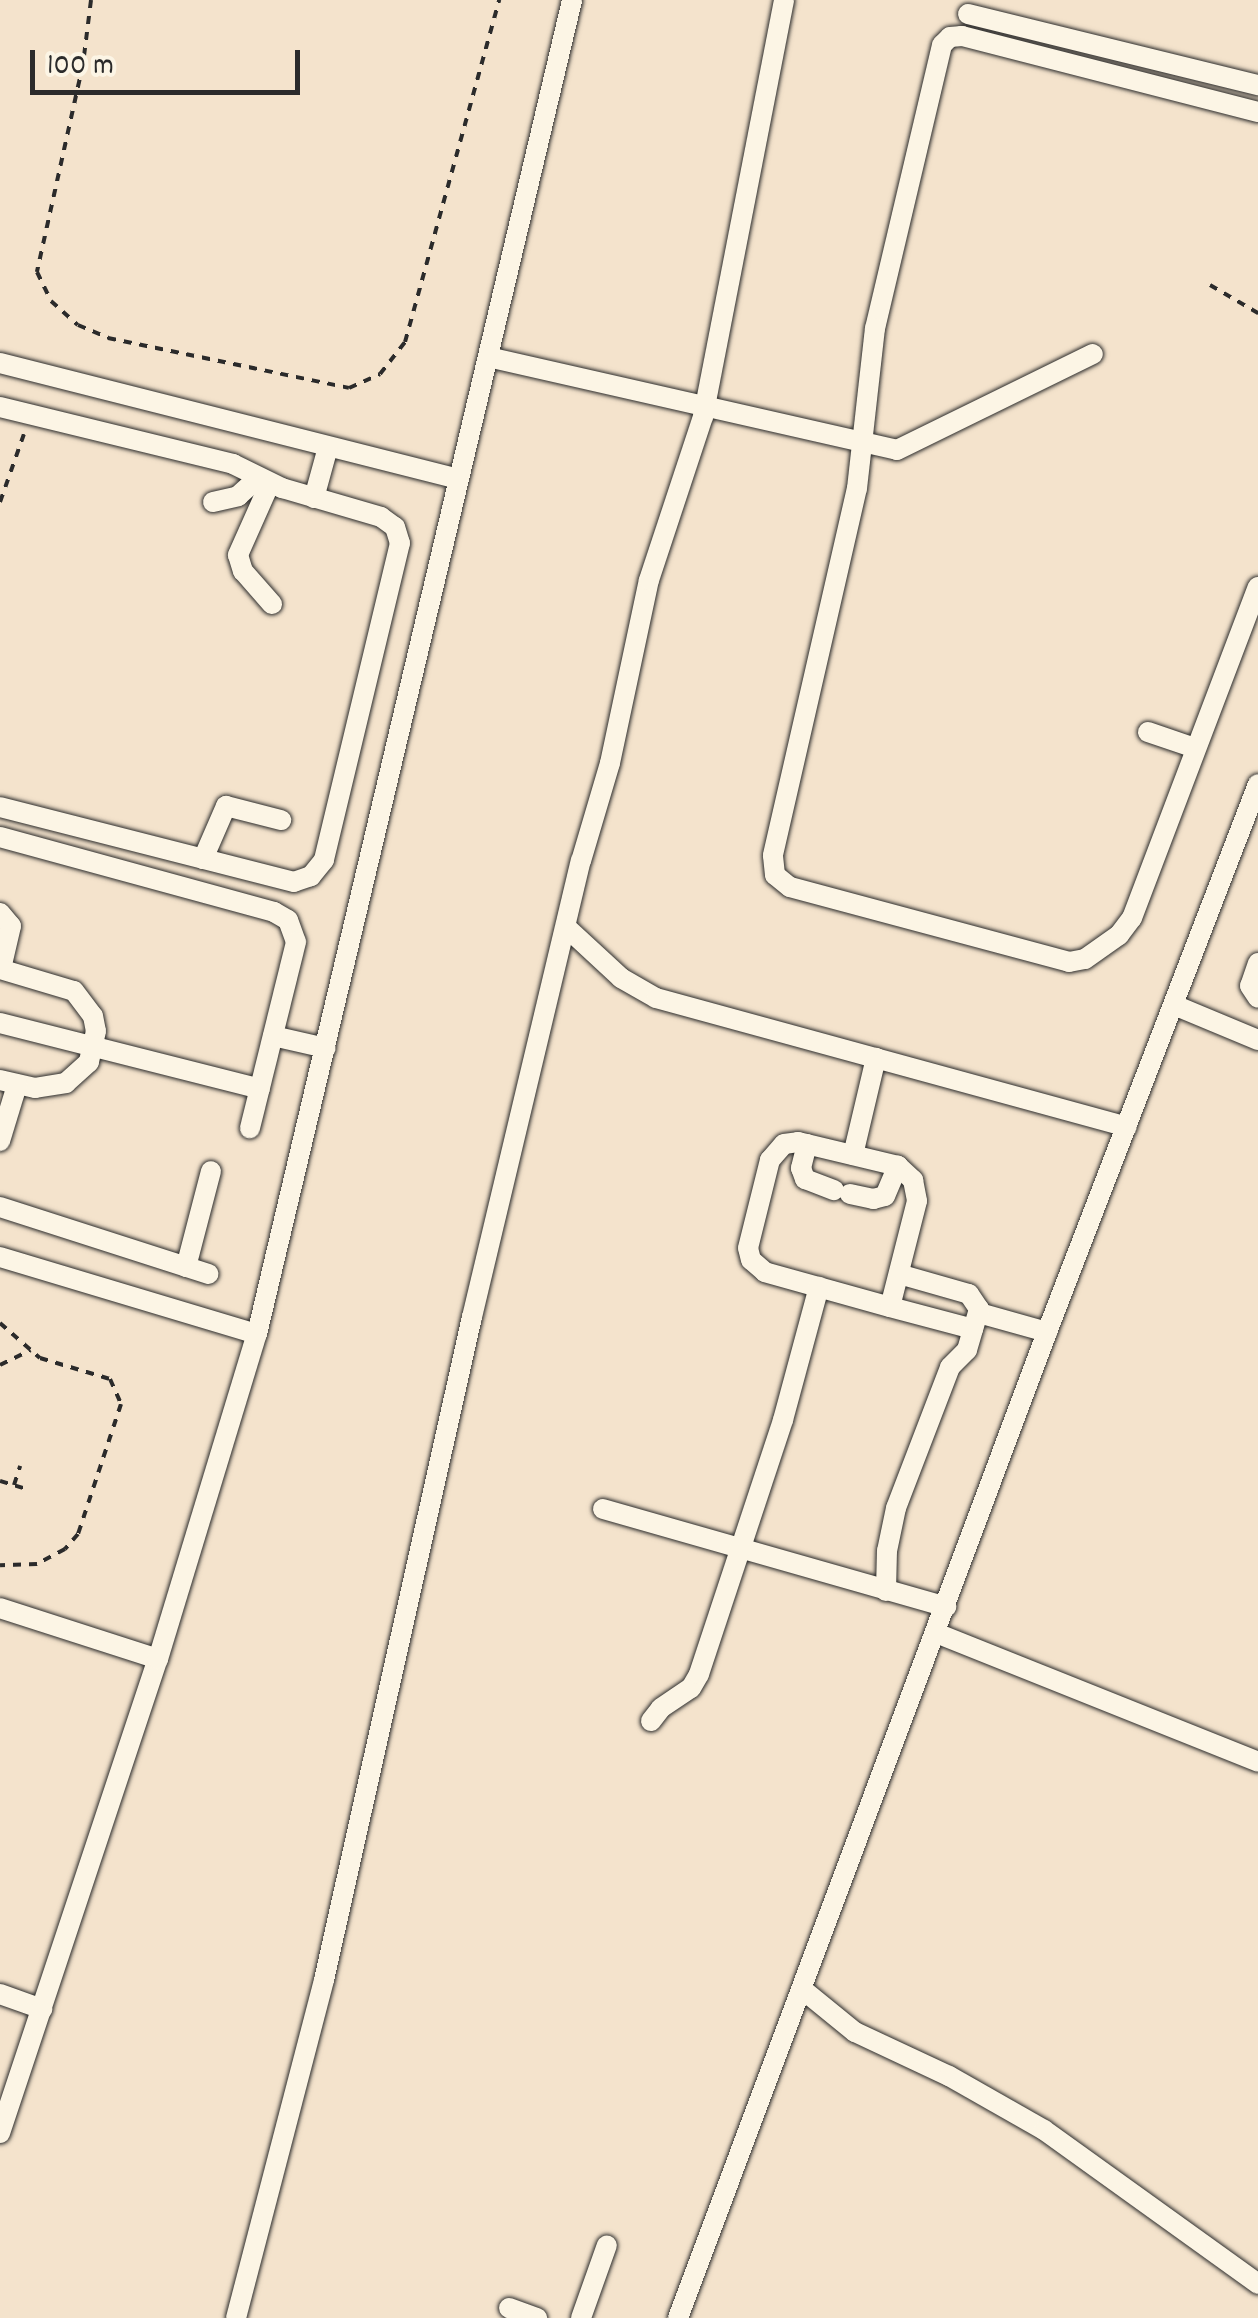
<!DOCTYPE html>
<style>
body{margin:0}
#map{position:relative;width:1258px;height:2318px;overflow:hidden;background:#f4e3cc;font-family:Dekko,sans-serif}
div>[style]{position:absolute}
.path>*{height:4px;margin-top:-2px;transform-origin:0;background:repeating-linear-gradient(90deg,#2b2b2b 0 8px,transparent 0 16px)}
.roads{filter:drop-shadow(0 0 2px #2b2b2b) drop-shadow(0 0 2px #2b2b2b)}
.minor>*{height:20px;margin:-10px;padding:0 10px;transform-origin:10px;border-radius:10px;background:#fcf5e5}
span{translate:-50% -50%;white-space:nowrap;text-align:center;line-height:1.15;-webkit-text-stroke:8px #fcf5e5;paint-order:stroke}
.scale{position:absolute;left:30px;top:50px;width:270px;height:45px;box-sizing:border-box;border:5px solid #2b2b2b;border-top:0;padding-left:12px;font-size:30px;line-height:35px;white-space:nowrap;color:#2b2b2b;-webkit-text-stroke:8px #fcf5e5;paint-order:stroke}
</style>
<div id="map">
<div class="path">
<i style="left:91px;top:0;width:64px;rotate:97.1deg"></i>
<i style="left:83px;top:64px;width:213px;rotate:102.5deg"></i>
<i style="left:37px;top:272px;width:32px;rotate:64deg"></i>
<i style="left:51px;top:301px;width:36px;rotate:42deg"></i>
<i style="left:78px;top:325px;width:33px;rotate:23deg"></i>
<i style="left:108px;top:338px;width:246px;rotate:11.7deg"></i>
<i style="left:349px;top:388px;width:34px;rotate:-24deg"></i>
<i style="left:380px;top:374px;width:41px;rotate:-52deg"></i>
<i style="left:405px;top:342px;width:355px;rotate:-74.6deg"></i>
<i style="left:1210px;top:285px;width:56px;rotate:30.3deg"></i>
<i style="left:0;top:502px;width:72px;rotate:-70.6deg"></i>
<i style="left:0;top:1323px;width:53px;rotate:41.2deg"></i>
<i style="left:40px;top:1358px;width:73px;rotate:16.7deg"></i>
<i style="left:110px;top:1379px;width:27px;rotate:66deg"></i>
<i style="left:121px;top:1404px;width:137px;rotate:108.3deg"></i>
<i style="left:78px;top:1534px;width:20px;rotate:131deg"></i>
<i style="left:65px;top:1549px;width:32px;rotate:152deg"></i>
<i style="left:37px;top:1564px;width:37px;rotate:178deg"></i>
<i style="left:0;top:1365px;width:34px;rotate:-26deg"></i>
<i style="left:0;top:1481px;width:28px;rotate:17deg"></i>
<i style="left:14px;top:1485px;width:20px;rotate:-72deg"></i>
</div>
<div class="roads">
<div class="minor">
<i style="left:968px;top:14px;width:299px;rotate:13.8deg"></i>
<i style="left:1258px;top:112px;width:306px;rotate:-165.6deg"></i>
<i style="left:962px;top:36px;width:12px;rotate:175deg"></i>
<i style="left:950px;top:37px;width:11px;rotate:135deg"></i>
<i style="left:942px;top:45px;width:291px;rotate:103.3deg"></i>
<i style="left:875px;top:328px;width:161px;rotate:96.4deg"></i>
<i style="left:857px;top:488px;width:377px;rotate:102.9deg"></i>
<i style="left:773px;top:856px;width:19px;rotate:84deg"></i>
<i style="left:775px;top:875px;width:19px;rotate:39deg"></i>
<i style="left:790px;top:887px;width:289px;rotate:15deg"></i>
<i style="left:1069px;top:962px;width:16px;rotate:-11deg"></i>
<i style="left:1085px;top:959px;width:42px;rotate:-35.2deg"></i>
<i style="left:1119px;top:935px;width:21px;rotate:-53deg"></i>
<i style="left:1132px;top:918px;width:354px;rotate:-69.2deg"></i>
<i style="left:488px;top:357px;width:419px;rotate:12.8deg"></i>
<i style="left:897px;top:450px;width:218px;rotate:-26.1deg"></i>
<i style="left:0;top:363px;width:472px;rotate:14.2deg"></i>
<i style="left:0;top:407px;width:240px;rotate:13.7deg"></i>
<i style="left:233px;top:464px;width:55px;rotate:26.1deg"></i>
<i style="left:282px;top:488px;width:103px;rotate:16.3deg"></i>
<i style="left:381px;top:517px;width:17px;rotate:36deg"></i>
<i style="left:395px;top:527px;width:17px;rotate:73deg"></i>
<i style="left:400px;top:543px;width:326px;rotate:103.5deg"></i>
<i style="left:324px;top:860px;width:21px;rotate:129deg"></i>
<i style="left:311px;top:876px;width:18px;rotate:161deg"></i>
<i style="left:294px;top:882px;width:303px;rotate:-165.7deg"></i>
<i style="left:270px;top:483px;width:79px;rotate:114deg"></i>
<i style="left:238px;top:555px;width:17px;rotate:73deg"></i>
<i style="left:243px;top:571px;width:44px;rotate:48.7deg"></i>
<i style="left:314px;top:498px;width:53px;rotate:-74.6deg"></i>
<i style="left:213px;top:502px;width:26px;rotate:-13deg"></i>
<i style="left:238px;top:496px;width:28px;rotate:-42deg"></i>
<i style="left:1148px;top:732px;width:50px;rotate:18.8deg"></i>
<i style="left:0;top:837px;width:284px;rotate:15.3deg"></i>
<i style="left:274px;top:912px;width:16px;rotate:30deg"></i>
<i style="left:288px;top:920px;width:23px;rotate:70deg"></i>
<i style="left:296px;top:942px;width:192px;rotate:103.9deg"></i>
<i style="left:203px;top:859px;width:58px;rotate:-66.5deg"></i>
<i style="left:226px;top:806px;width:57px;rotate:14.3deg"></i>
<i style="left:0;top:913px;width:17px;rotate:50deg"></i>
<i style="left:11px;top:926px;width:44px;rotate:103.1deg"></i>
<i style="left:566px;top:927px;width:75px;rotate:42.8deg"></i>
<i style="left:621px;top:978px;width:40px;rotate:29.7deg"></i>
<i style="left:656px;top:998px;width:488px;rotate:15.3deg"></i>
<i style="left:1258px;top:963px;width:24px;rotate:109deg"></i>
<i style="left:1250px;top:986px;width:14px;rotate:56deg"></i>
<i style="left:0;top:969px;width:77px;rotate:16.6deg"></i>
<i style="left:74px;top:991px;width:31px;rotate:53deg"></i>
<i style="left:93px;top:1016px;width:15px;rotate:79deg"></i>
<i style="left:96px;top:1031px;width:32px;rotate:103deg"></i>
<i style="left:89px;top:1062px;width:31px;rotate:138deg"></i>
<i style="left:66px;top:1083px;width:31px;rotate:171deg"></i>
<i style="left:35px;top:1088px;width:36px;rotate:-167deg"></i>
<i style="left:1174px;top:1005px;width:91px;rotate:22.6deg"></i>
<i style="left:0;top:1023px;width:268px;rotate:14.2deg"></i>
<i style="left:273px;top:1036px;width:54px;rotate:12.8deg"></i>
<i style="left:0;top:1141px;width:59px;rotate:-73.1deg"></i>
<i style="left:798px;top:1142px;width:103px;rotate:13.5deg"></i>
<i style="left:898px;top:1166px;width:21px;rotate:43deg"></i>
<i style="left:913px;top:1180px;width:21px;rotate:79deg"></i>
<i style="left:917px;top:1201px;width:109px;rotate:104.3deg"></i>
<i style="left:890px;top:1307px;width:130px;rotate:-164.4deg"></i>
<i style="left:765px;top:1272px;width:18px;rotate:-139deg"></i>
<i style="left:751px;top:1260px;width:12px;rotate:-104deg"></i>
<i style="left:748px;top:1248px;width:91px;rotate:-76deg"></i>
<i style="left:770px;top:1160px;width:21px;rotate:-49deg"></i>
<i style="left:784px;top:1144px;width:14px;rotate:-8deg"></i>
<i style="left:807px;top:1144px;width:25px;rotate:104deg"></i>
<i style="left:801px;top:1168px;width:12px;rotate:70deg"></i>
<i style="left:805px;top:1179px;width:31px;rotate:21deg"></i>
<i style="left:853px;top:1155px;width:100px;rotate:-76.7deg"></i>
<i style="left:850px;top:1194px;width:24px;rotate:12deg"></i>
<i style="left:873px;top:1199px;width:12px;rotate:-14deg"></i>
<i style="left:885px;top:1196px;width:33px;rotate:-67deg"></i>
<i style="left:0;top:1207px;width:219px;rotate:17.8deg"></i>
<i style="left:0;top:1257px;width:268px;rotate:16.7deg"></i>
<i style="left:186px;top:1267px;width:99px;rotate:-75.4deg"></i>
<i style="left:890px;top:1307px;width:86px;rotate:14.8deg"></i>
<i style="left:979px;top:1313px;width:71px;rotate:15.6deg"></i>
<i style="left:603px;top:1509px;width:357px;rotate:15.9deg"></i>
<i style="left:886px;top:1591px;width:40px;rotate:-88.6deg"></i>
<i style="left:887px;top:1551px;width:44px;rotate:-78.2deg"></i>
<i style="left:896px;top:1508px;width:151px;rotate:-69deg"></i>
<i style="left:950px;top:1367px;width:24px;rotate:-45deg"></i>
<i style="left:967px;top:1350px;width:43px;rotate:-73.7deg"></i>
<i style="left:979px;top:1309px;width:18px;rotate:-124deg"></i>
<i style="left:969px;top:1294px;width:73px;rotate:-164.1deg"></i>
<i style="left:0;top:1608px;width:166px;rotate:17.9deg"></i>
<i style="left:936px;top:1633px;width:347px;rotate:21.8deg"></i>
<i style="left:651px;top:1721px;width:16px;rotate:-52deg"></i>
<i style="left:661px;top:1708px;width:36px;rotate:-34deg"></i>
<i style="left:691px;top:1688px;width:16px;rotate:-60deg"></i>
<i style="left:699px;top:1674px;width:268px;rotate:-71.7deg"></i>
<i style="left:783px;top:1420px;width:138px;rotate:-74.9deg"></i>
<i style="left:802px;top:1989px;width:68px;rotate:39.1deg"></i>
<i style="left:855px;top:2032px;width:104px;rotate:25.1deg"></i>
<i style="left:949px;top:2076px;width:109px;rotate:29.6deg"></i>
<i style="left:1044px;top:2130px;width:264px;rotate:35.7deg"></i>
<i style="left:0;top:1994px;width:45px;rotate:19.7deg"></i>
<i style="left:0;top:2133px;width:500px;rotate:-71.6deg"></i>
<i style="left:158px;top:1659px;width:340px;rotate:-73.1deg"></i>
<i style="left:257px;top:1334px;width:1371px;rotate:-76.71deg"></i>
<i style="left:509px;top:2308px;width:30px;rotate:20deg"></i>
<i style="left:236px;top:2318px;width:349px;rotate:-75.4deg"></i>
<i style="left:324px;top:1980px;width:679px;rotate:-77.42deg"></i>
<i style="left:472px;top:1317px;width:469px;rotate:-76.6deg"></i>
<i style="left:581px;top:861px;width:102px;rotate:-73.5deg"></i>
<i style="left:610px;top:763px;width:187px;rotate:-78deg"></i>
<i style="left:649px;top:580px;width:172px;rotate:-71.7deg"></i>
<i style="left:703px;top:417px;width:425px;rotate:-79deg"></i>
<i style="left:581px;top:2318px;width:77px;rotate:-70.4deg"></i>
<i style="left:678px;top:2318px;width:1053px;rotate:-69.48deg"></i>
<i style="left:1047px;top:1332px;width:587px;rotate:-68.94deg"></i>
</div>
</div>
<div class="scale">100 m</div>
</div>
